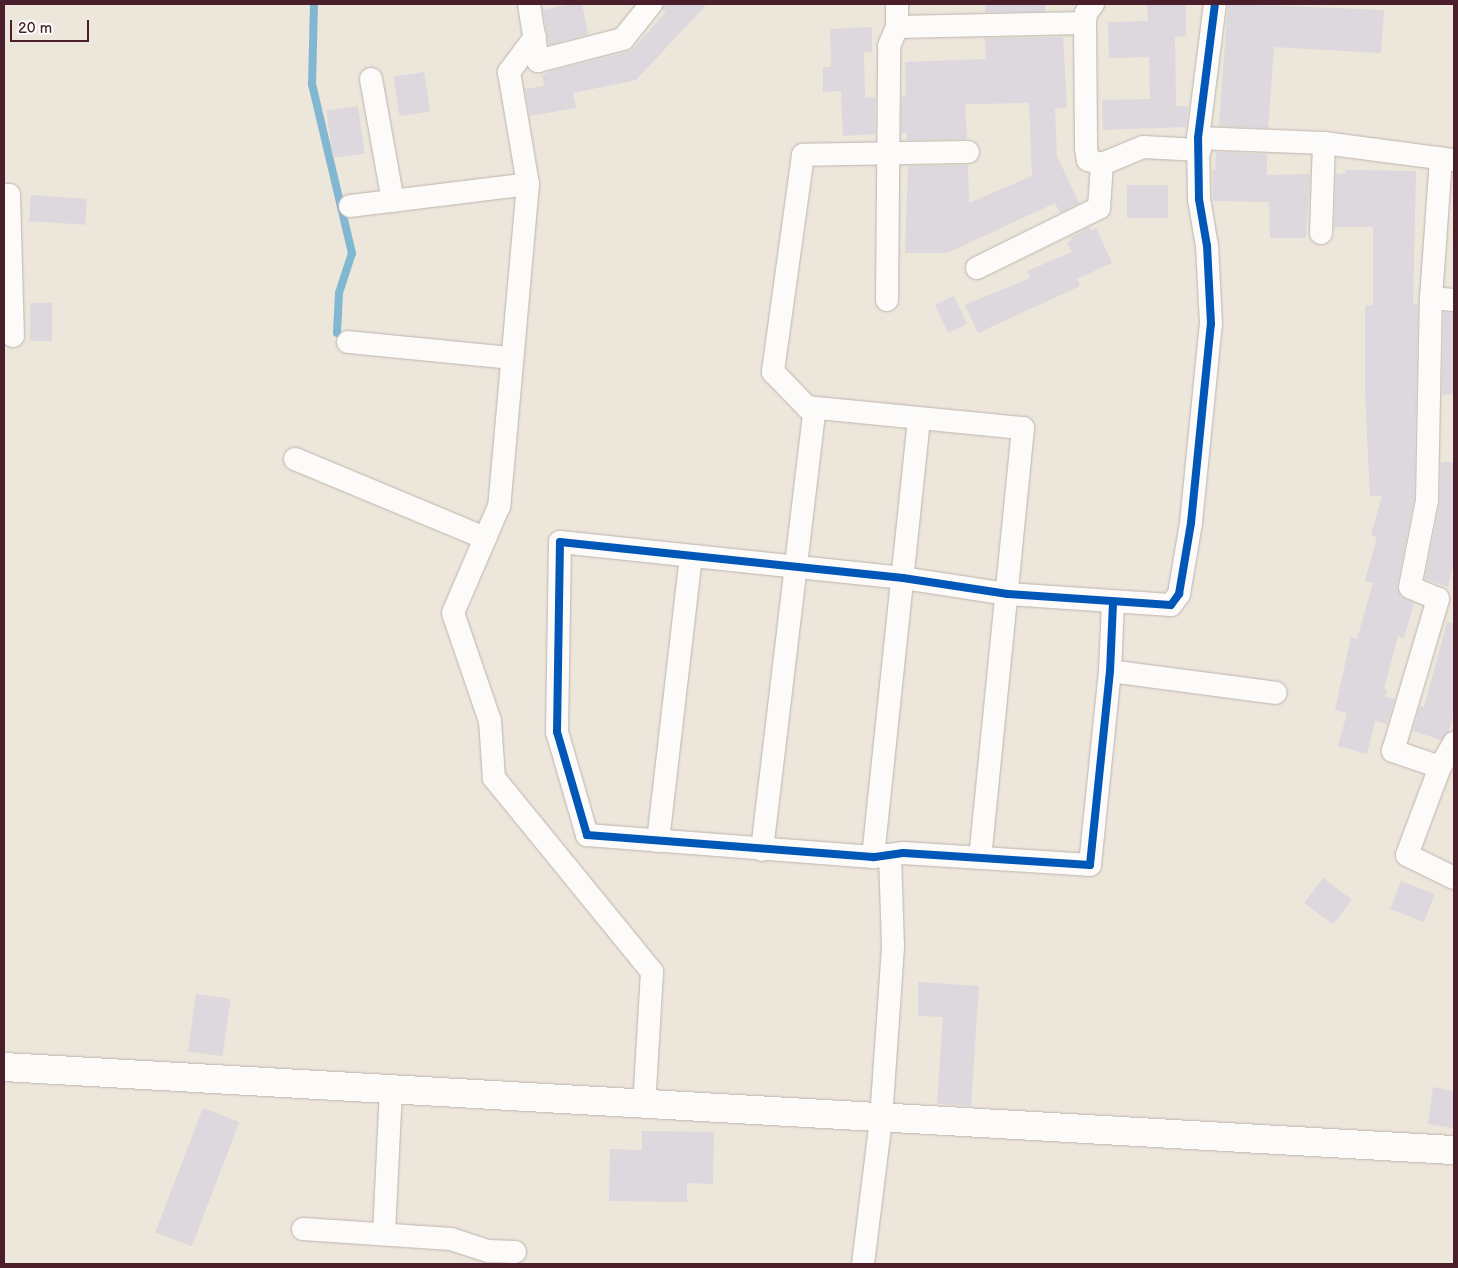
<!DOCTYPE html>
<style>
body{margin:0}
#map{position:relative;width:1458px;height:1268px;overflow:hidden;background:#ede6db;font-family:"Balsamiq Sans",sans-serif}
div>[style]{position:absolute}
.stream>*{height:8px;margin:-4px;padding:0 4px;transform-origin:4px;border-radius:4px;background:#81b7d1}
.building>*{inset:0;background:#dcd8dd;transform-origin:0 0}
.roads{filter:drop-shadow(0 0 1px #bdb4ae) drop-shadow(0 0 1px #bdb4ae)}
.minor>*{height:22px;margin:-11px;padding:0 11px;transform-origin:11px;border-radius:11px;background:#fcfbfa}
.tertiary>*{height:28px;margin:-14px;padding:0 14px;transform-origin:14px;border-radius:14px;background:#fcfbfa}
.cycleway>*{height:8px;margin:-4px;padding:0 4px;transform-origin:4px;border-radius:4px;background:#0057b8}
span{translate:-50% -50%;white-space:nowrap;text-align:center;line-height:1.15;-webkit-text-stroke:5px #fff;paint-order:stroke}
.frame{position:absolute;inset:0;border:5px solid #4a1f2b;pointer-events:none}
.scale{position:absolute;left:10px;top:20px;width:79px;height:22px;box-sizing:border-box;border:2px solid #4a1f2b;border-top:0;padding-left:6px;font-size:15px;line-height:18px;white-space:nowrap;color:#4a1f2b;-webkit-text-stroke:4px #fff;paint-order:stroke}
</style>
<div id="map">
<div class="stream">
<i style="left:314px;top:4px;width:80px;rotate:91.4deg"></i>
<i style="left:312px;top:84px;width:174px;rotate:76.7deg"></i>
<i style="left:352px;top:253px;width:42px;rotate:108deg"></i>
<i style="left:339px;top:293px;width:40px;rotate:92.9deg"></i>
</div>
<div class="building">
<i style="clip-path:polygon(572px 4px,582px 4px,588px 34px,549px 45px,543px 10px)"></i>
<i style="clip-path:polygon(664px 4px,707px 4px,636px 80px,573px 93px,576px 108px,530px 116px,525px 89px,544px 86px,542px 75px,555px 70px,631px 51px,666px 12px,662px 10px)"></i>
<i style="left:985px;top:4px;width:60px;height:8px"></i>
<i style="clip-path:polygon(1147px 4px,1186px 4px,1186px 36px,1175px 37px,1176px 106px,1188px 106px,1186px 127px,1103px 130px,1102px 100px,1150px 99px,1149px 57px,1109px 58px,1108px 22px,1148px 21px)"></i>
<i style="clip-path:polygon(1228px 4px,1384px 10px,1381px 53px,1274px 47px,1268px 128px,1219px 126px)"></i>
<i style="clip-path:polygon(872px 27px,872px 52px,864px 52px,865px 98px,875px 97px,875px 134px,843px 136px,841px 91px,823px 92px,823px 67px,831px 67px,830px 29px)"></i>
<i style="clip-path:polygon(1063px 37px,1067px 108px,1055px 108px,1057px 156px,1079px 203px,1060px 213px,1055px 203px,947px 253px,905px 253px,908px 166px,968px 165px,969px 203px,1032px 176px,1029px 103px,965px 104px,967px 139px,907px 140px,907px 133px,901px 133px,902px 96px,906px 95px,905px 62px,986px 59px,985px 38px)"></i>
<i style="left:424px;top:72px;width:40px;height:31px;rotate:81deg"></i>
<i style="left:358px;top:106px;width:48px;height:32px;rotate:82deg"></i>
<i style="clip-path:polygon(1216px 152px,1267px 154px,1267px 175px,1310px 174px,1306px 238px,1270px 238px,1269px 202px,1213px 201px,1212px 170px,1215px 170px)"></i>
<i style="clip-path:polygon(1346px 170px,1416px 171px,1413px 305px,1418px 304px,1414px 499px,1397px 585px,1400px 596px,1414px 603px,1404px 638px,1398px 636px,1384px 689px,1387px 690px,1385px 697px,1395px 699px,1387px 724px,1375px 721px,1367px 754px,1338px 746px,1347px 713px,1335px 710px,1351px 637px,1357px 639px,1373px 583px,1365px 581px,1377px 537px,1371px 535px,1382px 496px,1370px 496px,1365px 391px,1365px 305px,1373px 305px,1373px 227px,1334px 227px,1336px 174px,1346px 173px)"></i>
<i style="left:1127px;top:185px;width:41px;height:33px"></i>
<i style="left:31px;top:195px;width:56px;height:26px;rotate:4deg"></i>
<i style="clip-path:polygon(1090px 227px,1091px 231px,1096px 228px,1112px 263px,1077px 279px,1080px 286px,978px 333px,965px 305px,1030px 278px,1027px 271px,1072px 252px,1067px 242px,1072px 240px,1071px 237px)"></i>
<i style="left:954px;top:296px;width:31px;height:21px;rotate:65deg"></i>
<i style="left:30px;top:303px;width:22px;height:38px"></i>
<i style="clip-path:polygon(1444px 312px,1454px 313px,1454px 394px,1442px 395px)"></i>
<i style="clip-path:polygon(1441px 462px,1454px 462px,1454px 561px,1448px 587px,1425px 579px,1440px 503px)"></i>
<i style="clip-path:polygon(1447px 622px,1454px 623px,1454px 712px,1449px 731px,1441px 740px,1413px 731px,1420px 706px,1424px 707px)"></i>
<i style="left:1323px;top:878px;width:36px;height:31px;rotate:37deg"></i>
<i style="left:1401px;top:881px;width:36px;height:30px;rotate:21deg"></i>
<i style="clip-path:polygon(918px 982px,979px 986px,971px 1106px,937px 1104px,943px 1017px,918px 1016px)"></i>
<i style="left:196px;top:994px;width:35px;height:58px;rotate:8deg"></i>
<i style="clip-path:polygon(1433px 1087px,1454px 1091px,1454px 1128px,1428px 1124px)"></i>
<i style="left:203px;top:1108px;width:39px;height:133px;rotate:21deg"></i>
<i style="clip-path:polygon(642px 1131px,714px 1132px,713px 1184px,687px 1183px,687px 1202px,609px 1201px,610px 1149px,642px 1150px)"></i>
</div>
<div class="roads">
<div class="minor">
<i style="left:529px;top:4px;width:58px;rotate:81deg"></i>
<i style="left:538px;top:61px;width:88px;rotate:-14.5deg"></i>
<i style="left:623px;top:39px;width:45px;rotate:-51.3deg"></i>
<i style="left:1093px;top:4px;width:11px;rotate:128deg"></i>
<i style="left:1086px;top:13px;width:10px;rotate:96deg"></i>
<i style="left:1085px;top:23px;width:125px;rotate:89.5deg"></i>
<i style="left:1086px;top:148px;width:12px;rotate:81deg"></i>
<i style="left:1088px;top:160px;width:15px;rotate:16deg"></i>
<i style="left:897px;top:27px;width:188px;rotate:-1.2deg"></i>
<i style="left:535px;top:37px;width:44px;rotate:126.6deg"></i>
<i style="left:509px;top:72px;width:114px;rotate:80.4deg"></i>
<i style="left:528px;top:184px;width:323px;rotate:95.1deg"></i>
<i style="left:499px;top:506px;width:116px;rotate:113.3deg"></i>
<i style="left:453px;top:613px;width:114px;rotate:71.1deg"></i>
<i style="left:490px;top:721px;width:57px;rotate:86deg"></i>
<i style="left:494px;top:778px;width:250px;rotate:50.8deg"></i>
<i style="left:652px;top:972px;width:134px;rotate:93.4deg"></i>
<i style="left:371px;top:79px;width:124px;rotate:79.8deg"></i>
<i style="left:1198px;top:138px;width:126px;rotate:2.3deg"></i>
<i style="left:1324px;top:143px;width:131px;rotate:7.5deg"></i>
<i style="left:968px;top:152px;width:165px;rotate:179deg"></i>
<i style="left:803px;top:155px;width:219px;rotate:97.9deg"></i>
<i style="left:773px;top:372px;width:49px;rotate:45.8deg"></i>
<i style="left:807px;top:407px;width:217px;rotate:5.6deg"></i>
<i style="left:1023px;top:428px;width:432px;rotate:95.7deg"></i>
<i style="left:4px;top:195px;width:5px"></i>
<i style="left:9px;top:195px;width:141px;rotate:88.4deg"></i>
<i style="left:350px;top:206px;width:179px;rotate:-7deg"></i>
<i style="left:1321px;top:233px;width:90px;rotate:-88.1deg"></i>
<i style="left:977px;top:268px;width:136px;rotate:-26.2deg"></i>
<i style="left:1099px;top:208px;width:44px;rotate:-86.1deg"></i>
<i style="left:1102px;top:164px;width:44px;rotate:-22.5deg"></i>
<i style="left:1143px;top:147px;width:57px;rotate:3deg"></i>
<i style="left:1431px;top:298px;width:23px;rotate:5deg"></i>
<i style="left:887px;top:300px;width:254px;rotate:-89.5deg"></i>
<i style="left:889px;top:46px;width:21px;rotate:-67deg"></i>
<i style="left:897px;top:27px;width:23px;rotate:-90deg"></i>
<i style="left:348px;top:342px;width:164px;rotate:5.6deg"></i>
<i style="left:295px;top:459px;width:206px;rotate:22.6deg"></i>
<i style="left:1113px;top:603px;width:68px;rotate:92.5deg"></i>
<i style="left:1110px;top:671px;width:195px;rotate:95.9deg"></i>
<i style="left:1090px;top:865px;width:187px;rotate:-176.3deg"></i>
<i style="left:903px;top:853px;width:30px;rotate:172deg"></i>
<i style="left:873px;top:857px;width:287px;rotate:-175.6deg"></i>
<i style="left:587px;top:835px;width:107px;rotate:-106.2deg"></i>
<i style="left:557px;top:732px;width:190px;rotate:-89.1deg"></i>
<i style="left:560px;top:542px;width:345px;rotate:6deg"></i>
<i style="left:903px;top:578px;width:106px;rotate:8.7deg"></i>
<i style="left:1008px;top:594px;width:163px;rotate:3.9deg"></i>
<i style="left:1171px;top:605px;width:14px;rotate:-54deg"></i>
<i style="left:1179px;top:594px;width:72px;rotate:-80.4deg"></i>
<i style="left:1191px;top:523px;width:200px;rotate:-84.3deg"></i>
<i style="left:1211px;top:324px;width:78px;rotate:-92.9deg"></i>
<i style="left:1207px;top:246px;width:48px;rotate:-99.7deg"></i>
<i style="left:1199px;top:199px;width:61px;rotate:-90.9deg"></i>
<i style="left:1198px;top:138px;width:135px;rotate:-82.8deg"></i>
<i style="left:1110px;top:671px;width:167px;rotate:7.5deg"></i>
<i style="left:1454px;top:743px;width:28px;rotate:120deg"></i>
<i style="left:1440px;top:767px;width:94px;rotate:110.6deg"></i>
<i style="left:1407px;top:855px;width:52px;rotate:26.1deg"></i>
<i style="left:1440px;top:767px;width:50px;rotate:-161.2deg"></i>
<i style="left:1393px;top:751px;width:159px;rotate:-73.5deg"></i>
<i style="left:1438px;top:599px;width:30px;rotate:-157deg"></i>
<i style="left:1410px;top:587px;width:89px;rotate:-78.9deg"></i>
<i style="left:1427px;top:500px;width:202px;rotate:-88.9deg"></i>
<i style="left:1431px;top:298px;width:140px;rotate:-85.9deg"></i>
<i style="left:658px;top:841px;width:287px;rotate:-83.4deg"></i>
<i style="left:762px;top:850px;width:445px;rotate:-83.2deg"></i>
<i style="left:873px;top:857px;width:441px;rotate:-84deg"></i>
<i style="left:303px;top:1229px;width:148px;rotate:3.9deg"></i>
<i style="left:451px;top:1239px;width:40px;rotate:18deg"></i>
<i style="left:489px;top:1251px;width:26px;rotate:2deg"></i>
<i style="left:384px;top:1233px;width:143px;rotate:-87.2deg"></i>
<i style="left:863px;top:1264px;width:146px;rotate:-82.9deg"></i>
<i style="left:881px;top:1119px;width:173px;rotate:-86deg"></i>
<i style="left:893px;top:946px;width:91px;rotate:-91.9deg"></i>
</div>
<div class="tertiary">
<i style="left:4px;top:1067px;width:1452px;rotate:3.28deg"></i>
</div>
</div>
<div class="cycleway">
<i style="left:1113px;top:603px;width:68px;rotate:92.5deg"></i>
<i style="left:1110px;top:671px;width:195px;rotate:95.9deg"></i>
<i style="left:1090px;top:865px;width:187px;rotate:-176.3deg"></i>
<i style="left:903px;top:853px;width:30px;rotate:172deg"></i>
<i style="left:873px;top:857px;width:287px;rotate:-175.6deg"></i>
<i style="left:587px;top:835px;width:107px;rotate:-106.2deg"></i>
<i style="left:557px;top:732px;width:190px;rotate:-89.1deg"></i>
<i style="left:560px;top:542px;width:345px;rotate:6deg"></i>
<i style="left:903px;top:578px;width:106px;rotate:8.7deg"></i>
<i style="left:1008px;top:594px;width:163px;rotate:3.9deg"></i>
<i style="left:1171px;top:605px;width:14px;rotate:-54deg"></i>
<i style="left:1179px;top:594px;width:72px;rotate:-80.4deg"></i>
<i style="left:1191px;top:523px;width:200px;rotate:-84.3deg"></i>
<i style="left:1211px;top:324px;width:78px;rotate:-92.9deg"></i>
<i style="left:1207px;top:246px;width:48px;rotate:-99.7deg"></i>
<i style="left:1199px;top:199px;width:61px;rotate:-90.9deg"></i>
<i style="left:1198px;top:138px;width:135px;rotate:-82.8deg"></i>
</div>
<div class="frame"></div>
<div class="scale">20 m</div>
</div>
